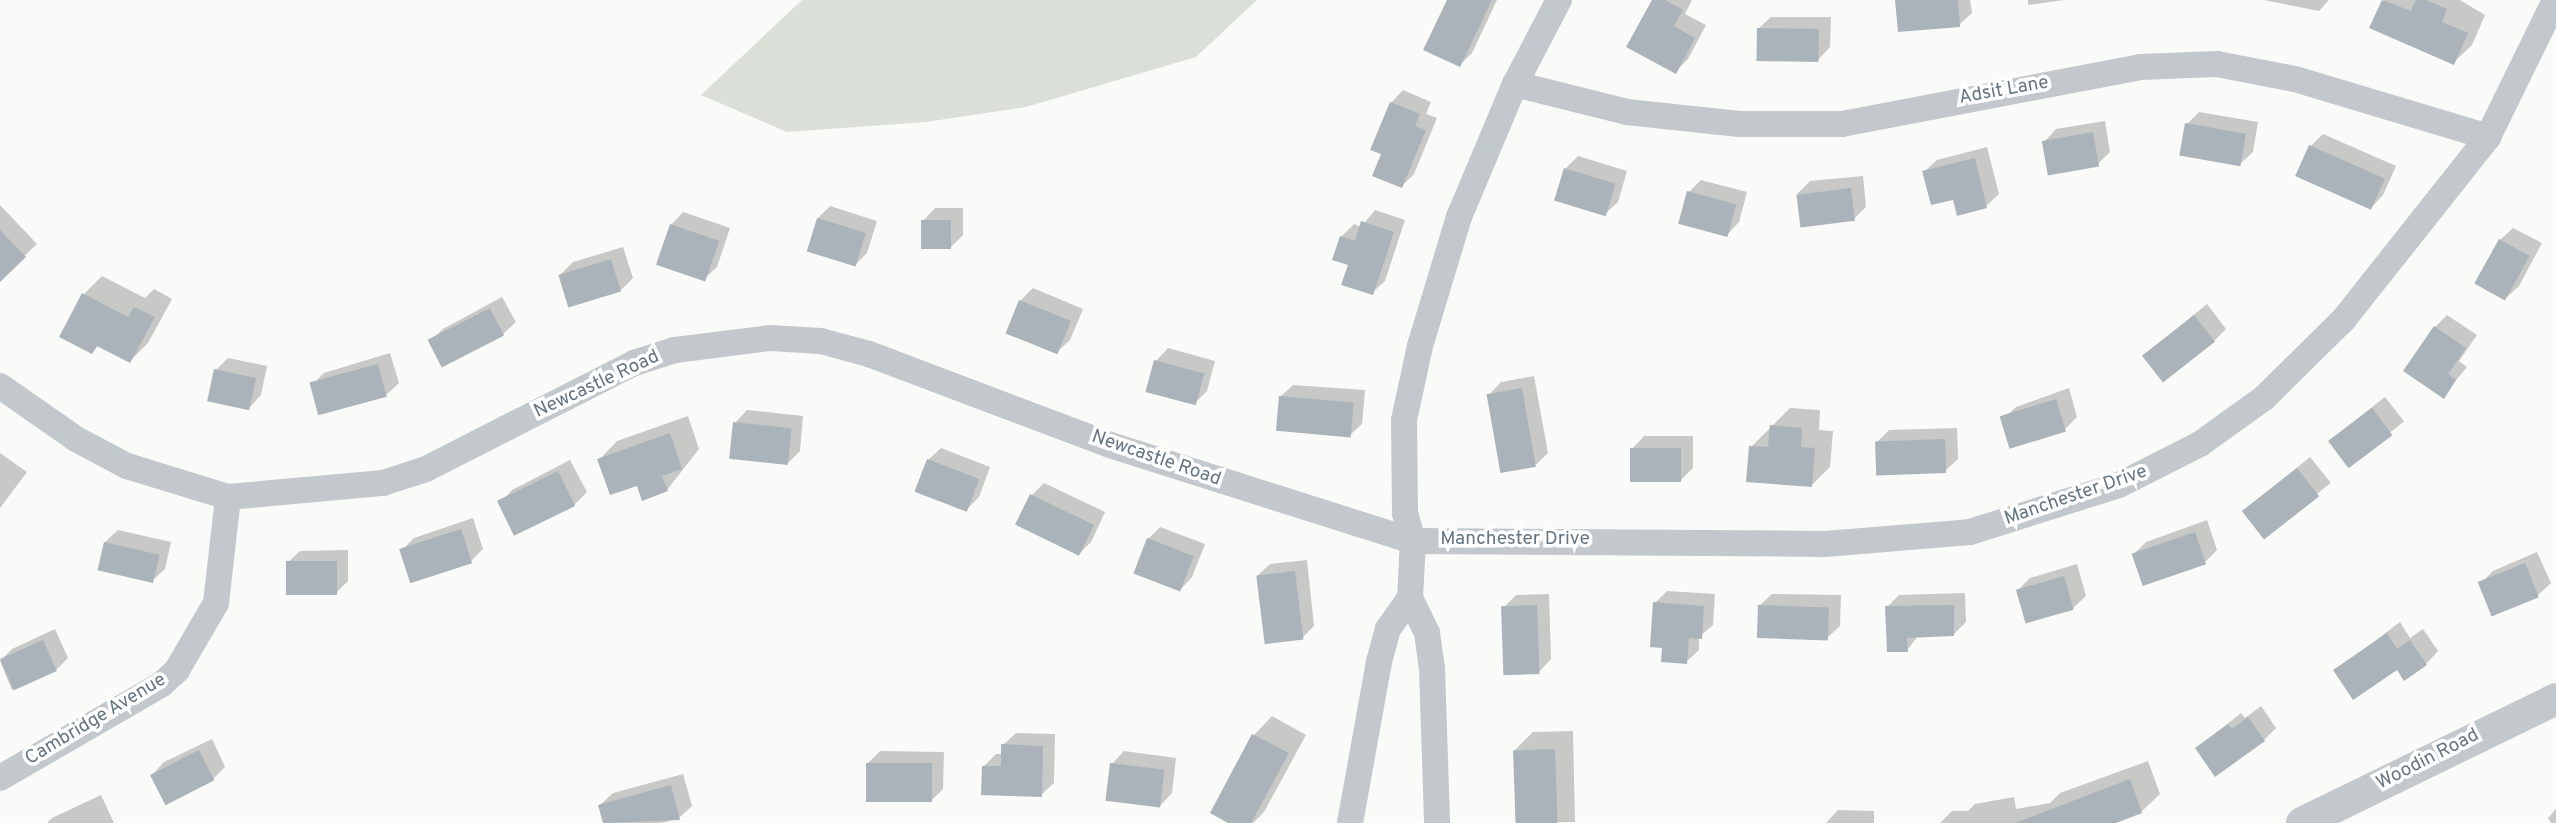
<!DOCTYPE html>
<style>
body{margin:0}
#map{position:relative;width:2556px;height:823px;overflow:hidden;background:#fafaf8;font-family:Overpass,sans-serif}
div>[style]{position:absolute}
.green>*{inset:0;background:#dadfd7}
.shadow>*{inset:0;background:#0003;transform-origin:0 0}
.building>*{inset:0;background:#aab3b9;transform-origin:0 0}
.minor>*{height:26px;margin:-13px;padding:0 13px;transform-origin:13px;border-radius:13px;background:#c3c8cc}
.tertiary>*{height:32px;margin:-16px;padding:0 16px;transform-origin:16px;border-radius:16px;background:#c3c8cc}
span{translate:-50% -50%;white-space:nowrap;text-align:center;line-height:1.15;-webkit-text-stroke:7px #fff;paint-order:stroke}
.street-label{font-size:19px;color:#657683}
</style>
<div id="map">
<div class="green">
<i style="clip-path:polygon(802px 0,1257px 0,1196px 57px,1026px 107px,926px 122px,787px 132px,701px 95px)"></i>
</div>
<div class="shadow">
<i style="clip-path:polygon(1448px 0,1497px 0,1472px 53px,1460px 65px)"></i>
<i style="clip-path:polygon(1654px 0,1692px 0,1685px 14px,1706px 25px,1688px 59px,1676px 71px)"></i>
<i style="clip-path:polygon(1897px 0,1970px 0,1972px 13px,1959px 25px)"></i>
<i style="clip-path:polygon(2028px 0,2064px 0,2028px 5px)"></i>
<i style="clip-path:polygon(2264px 0,2329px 0,2319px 11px)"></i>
<i style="clip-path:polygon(2384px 0,2460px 0,2485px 15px,2472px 45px,2453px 63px,2371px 27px)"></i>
<i style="clip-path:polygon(1771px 17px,1831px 17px,1830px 47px,1818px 60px,1758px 29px)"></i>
<i style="clip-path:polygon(1403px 90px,1431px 102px,1426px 114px,1437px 118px,1414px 174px,1402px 186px,1383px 153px,1391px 103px)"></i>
<i style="clip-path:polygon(2199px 112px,2258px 122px,2253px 152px,2240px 164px,2187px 124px)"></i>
<i style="clip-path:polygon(2105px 121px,2110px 152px,2098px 164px,2044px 142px,2056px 129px)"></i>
<i style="clip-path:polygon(2323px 134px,2396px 166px,2383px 195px,2371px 208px,2311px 146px)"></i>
<i style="clip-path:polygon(1987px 147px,1999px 194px,1986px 206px,1924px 172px,1937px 160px)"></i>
<i style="clip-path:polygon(1578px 156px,1627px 171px,1618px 202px,1605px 214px,1556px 199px,1566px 168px)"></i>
<i style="clip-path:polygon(1863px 176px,1866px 207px,1854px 219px,1797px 194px,1810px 181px)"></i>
<i style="clip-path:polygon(1701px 180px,1747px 192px,1739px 222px,1727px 235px,1689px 192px)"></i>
<i style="clip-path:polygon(0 205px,37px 244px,0 279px)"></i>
<i style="clip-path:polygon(830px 206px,877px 221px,867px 253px,855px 265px,818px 218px)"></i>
<i style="clip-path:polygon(935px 208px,963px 208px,963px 235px,951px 247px,923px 221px)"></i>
<i style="clip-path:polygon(1375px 210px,1405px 220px,1385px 281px,1372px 293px,1350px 264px,1341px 237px,1354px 224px,1361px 227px)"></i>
<i style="clip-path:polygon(683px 212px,730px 228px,717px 267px,704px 279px,671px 225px)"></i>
<i style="clip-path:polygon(2513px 228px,2542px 243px,2519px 286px,2506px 298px,2500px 240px)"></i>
<i style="clip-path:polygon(623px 247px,633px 278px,620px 291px,560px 275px,573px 262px)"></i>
<i style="clip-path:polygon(102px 276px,145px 298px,154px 289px,172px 299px,148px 343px,130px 361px,99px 345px,92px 352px,84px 294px)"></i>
<i style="clip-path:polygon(1033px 288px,1083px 309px,1070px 340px,1057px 352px,1020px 301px)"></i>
<i style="clip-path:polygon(502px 297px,516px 322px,503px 334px,443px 366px,430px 341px,443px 329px)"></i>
<i style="clip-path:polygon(2207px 304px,2226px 329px,2214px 341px,2145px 355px)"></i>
<i style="clip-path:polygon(2447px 315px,2477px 335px,2459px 361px,2467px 367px,2443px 396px,2435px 327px)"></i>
<i style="clip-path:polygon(1168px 348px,1215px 361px,1207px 391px,1195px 403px,1156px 361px)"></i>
<i style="clip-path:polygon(390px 353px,399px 383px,386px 395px,312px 385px,324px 373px)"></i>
<i style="clip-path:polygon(228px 358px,267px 366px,261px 395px,249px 408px,216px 370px)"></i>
<i style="clip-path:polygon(1534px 376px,1548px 453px,1536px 465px,1489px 395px,1501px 382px)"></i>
<i style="clip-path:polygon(1293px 385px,1365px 390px,1362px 424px,1349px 436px,1280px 397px)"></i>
<i style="clip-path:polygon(2069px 388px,2077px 417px,2065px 429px,2003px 419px,2016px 407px)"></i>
<i style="left:2385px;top:397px;width:31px;height:70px;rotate:52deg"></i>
<i style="clip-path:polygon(1790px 408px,1820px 410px,1819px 430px,1833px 431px,1830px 467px,1812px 485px,1751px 447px)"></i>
<i style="clip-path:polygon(747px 410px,803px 416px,800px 451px,787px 464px,735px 423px)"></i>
<i style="clip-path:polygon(688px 416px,699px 449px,667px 490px,638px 483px,599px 460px,617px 441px)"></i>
<i style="clip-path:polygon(1957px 428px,1958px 459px,1945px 471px,1877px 442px,1889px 430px)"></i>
<i style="clip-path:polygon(1644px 436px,1693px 436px,1693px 468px,1681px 480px,1632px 449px)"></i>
<i style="clip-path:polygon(941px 448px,990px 467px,979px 497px,966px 510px,928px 460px)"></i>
<i style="clip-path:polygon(0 453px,27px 472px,0 508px)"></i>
<i style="left:2310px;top:457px;width:33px;height:85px;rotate:51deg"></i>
<i style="clip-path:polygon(570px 460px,587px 492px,574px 505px,500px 503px,512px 490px)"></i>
<i style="clip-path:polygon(1044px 483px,1105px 512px,1091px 542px,1079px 554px,1032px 495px)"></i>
<i style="clip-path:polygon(473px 518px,483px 549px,471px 561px,402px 550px,414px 538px)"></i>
<i style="clip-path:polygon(2207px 520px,2217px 550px,2205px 562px,2134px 554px,2146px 542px)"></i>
<i style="clip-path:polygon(1160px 527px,1205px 544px,1192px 577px,1180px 590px,1148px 539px)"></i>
<i style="clip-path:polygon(118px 530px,171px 542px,165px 569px,152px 581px,105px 542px)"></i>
<i style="clip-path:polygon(348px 550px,348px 581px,336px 593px,287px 563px,300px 551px)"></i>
<i style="clip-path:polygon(2537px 552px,2551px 583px,2538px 595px,2480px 584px,2493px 571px)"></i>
<i style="clip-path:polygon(1307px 560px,1314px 626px,1302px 638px,1257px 576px,1270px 564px)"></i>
<i style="clip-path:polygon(2077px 564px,2086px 596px,2073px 608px,2018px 590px,2030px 578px)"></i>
<i style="clip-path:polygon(1667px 591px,1715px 594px,1713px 625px,1699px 637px,1699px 650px,1686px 662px,1664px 647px,1655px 603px)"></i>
<i style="clip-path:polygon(1965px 593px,1966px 622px,1954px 634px,1919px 635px,1907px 650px,1887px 607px,1899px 595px)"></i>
<i style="clip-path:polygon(1549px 594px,1551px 659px,1539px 672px,1503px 608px,1516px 595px)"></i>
<i style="clip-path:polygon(1772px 594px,1841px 595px,1840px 626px,1827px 638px,1759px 606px)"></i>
<i style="clip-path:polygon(2400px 622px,2410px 638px,2423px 629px,2438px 651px,2426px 664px,2335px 671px)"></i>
<i style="clip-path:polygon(55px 629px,68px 658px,56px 670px,12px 690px,0 661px,12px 649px)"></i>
<i style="clip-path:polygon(2261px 706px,2276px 728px,2264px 740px,2197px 748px,2241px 713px,2245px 718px)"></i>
<i style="clip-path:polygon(1272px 716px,1306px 735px,1264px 812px,1253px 823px,1232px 823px,1212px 813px,1254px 735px)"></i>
<i style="clip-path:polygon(1573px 731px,1575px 822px,1516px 823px,1514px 751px,1533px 732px)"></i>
<i style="clip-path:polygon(1016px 733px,1055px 734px,1054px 783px,1041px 795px,984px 766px,996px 754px,1003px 754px,1003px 745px)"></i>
<i style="clip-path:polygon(212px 739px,225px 767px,213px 779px,152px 775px,164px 762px)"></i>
<i style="clip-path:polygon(880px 751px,944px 752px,943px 789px,931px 801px,868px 763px)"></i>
<i style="clip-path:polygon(1124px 751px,1176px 758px,1172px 793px,1160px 806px,1112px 764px)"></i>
<i style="clip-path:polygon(2148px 761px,2160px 794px,2141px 812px,2110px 823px,1940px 823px,1952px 811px,1968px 811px,1975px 804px,2014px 797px,2016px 809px,2050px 803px,2060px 793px)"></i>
<i style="clip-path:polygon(683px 774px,692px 806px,679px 818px,662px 823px,605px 823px,600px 805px,613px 793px)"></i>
<i style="clip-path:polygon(101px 795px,114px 823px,47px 823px,52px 818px)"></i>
<i style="clip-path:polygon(2556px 809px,2556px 823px,2551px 823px,2548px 818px)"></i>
<i style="clip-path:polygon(1838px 810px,1874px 811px,1874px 823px,1826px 823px)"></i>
</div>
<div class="building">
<i style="clip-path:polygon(1447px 0,1492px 0,1460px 67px,1423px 50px)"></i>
<i style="clip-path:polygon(1652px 0,1665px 0,1683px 10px,1674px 26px,1695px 38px,1676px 74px,1626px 47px)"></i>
<i style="clip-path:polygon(1895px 0,1958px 0,1960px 27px,1898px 32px)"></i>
<i style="clip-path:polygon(2382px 0,2411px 11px,2416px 0,2426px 0,2447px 9px,2442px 22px,2468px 33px,2454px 65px,2369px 28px)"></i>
<i style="left:1757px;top:28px;width:62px;height:33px;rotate:1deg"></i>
<i style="clip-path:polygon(1390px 102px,1420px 114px,1415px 126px,1426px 130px,1402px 188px,1372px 176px,1381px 154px,1370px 150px)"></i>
<i style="left:2185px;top:123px;width:62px;height:33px;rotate:10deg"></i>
<i style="left:2093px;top:132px;width:35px;height:52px;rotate:80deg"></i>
<i style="left:2309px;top:145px;width:83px;height:34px;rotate:24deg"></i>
<i style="clip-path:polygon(1975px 158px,1987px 208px,1957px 216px,1953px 200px,1931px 205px,1922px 171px)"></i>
<i style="left:1564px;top:168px;width:54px;height:34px;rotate:17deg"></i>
<i style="left:1851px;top:188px;width:33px;height:55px;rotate:83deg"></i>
<i style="left:1687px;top:191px;width:51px;height:34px;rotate:15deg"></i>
<i style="left:817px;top:218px;width:51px;height:35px;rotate:17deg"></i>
<i style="left:921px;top:220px;width:30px;height:29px"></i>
<i style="clip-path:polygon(1361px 221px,1394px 232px,1373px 295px,1341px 285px,1348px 265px,1332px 260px,1340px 236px,1355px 241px)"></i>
<i style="left:670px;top:224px;width:52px;height:43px;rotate:19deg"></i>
<i style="clip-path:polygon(0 230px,26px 257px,0 282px)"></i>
<i style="left:2499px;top:239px;width:35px;height:51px;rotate:29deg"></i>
<i style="left:611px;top:259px;width:34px;height:55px;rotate:73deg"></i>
<i style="clip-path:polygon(82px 293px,128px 317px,134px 307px,155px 317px,130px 363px,97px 346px,92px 354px,59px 337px)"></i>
<i style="left:1019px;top:300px;width:56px;height:36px;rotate:22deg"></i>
<i style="left:490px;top:308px;width:31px;height:70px;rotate:63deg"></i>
<i style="left:2194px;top:315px;width:34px;height:66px;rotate:52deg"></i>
<i style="clip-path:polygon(2434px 326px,2466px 348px,2448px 374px,2456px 380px,2444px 399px,2403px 371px)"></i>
<i style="left:1154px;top:360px;width:52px;height:33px;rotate:15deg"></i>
<i style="left:378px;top:364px;width:34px;height:71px;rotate:75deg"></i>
<i style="left:214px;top:369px;width:43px;height:33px;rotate:12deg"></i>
<i style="left:1522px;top:388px;width:80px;height:36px;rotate:80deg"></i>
<i style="left:1279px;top:396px;width:75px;height:35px;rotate:5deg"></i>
<i style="left:2056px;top:399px;width:34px;height:59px;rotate:73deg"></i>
<i style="left:2372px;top:408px;width:34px;height:55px;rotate:53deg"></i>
<i style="left:733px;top:422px;width:59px;height:37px;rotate:6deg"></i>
<i style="clip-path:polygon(1770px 425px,1802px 428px,1801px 447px,1815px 448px,1812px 487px,1746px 482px,1749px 446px,1768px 447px)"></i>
<i style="clip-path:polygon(670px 433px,682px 469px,662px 476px,668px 491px,642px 501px,637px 486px,610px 495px,597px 459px)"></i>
<i style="left:1945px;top:439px;width:34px;height:70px;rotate:88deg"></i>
<i style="left:1630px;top:448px;width:51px;height:34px"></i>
<i style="left:927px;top:459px;width:56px;height:35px;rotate:21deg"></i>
<i style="left:2297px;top:468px;width:36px;height:70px;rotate:52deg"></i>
<i style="left:558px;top:471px;width:39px;height:68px;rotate:64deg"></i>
<i style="left:1030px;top:494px;width:71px;height:34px;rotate:26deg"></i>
<i style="left:461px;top:529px;width:36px;height:65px;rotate:72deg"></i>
<i style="left:2195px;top:532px;width:34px;height:67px;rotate:71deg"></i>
<i style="left:1147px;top:538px;width:50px;height:38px;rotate:21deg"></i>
<i style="left:104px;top:542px;width:57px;height:29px;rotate:13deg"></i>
<i style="left:337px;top:561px;width:34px;height:51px;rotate:90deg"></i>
<i style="left:2525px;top:563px;width:37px;height:51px;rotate:68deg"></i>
<i style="left:1295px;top:571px;width:69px;height:39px;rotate:83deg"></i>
<i style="left:2064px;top:576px;width:35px;height:50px;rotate:74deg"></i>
<i style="clip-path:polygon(1653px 602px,1704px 606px,1702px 639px,1689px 638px,1687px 664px,1661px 662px,1662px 648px,1650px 647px)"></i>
<i style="left:1537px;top:605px;width:69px;height:36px;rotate:88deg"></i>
<i style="left:1758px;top:605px;width:71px;height:33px;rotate:2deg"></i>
<i style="clip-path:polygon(1954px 605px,1954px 636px,1907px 638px,1908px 652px,1887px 652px,1885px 606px)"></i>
<i style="clip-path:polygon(2387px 633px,2397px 649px,2410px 640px,2427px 665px,2404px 681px,2397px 670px,2353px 700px,2333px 670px)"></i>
<i style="left:43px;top:640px;width:34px;height:47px;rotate:66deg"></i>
<i style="clip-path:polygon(2248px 717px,2265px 741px,2215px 777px,2195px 748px,2228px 724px,2232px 729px)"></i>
<i style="clip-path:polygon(1252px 734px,1289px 753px,1251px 823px,1228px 823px,1210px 813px)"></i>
<i style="clip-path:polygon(1001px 744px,1043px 746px,1042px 797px,981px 795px,982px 766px,1001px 766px)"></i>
<i style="left:1555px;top:749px;width:74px;height:42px;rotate:88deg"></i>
<i style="left:199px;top:750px;width:34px;height:55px;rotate:63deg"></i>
<i style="left:866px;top:763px;width:66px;height:39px"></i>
<i style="left:1110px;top:763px;width:55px;height:38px;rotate:7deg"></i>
<i style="clip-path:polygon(2130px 779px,2142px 813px,2116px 823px,2015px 823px)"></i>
<i style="clip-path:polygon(671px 785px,680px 820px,603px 823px,598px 805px)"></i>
</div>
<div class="minor">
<i style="left:1515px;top:84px;width:115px;rotate:14deg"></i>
<i style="left:1627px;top:112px;width:113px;rotate:6.1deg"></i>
<i style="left:1739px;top:124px;width:103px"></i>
<i style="left:1842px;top:124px;width:303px;rotate:-10.8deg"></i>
<i style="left:2140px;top:67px;width:77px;rotate:-2.2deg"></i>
<i style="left:2217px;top:64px;width:79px;rotate:10.9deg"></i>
<i style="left:2295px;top:79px;width:202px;rotate:16.7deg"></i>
<i style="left:0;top:386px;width:93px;rotate:34.9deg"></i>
<i style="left:76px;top:439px;width:58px;rotate:27.9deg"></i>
<i style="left:127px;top:466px;width:106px;rotate:17.1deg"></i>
<i style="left:228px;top:497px;width:156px;rotate:-5.2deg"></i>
<i style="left:383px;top:483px;width:45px;rotate:-18deg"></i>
<i style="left:426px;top:469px;width:233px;rotate:-27deg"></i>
<i style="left:634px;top:363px;width:43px;rotate:-17.6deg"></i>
<i style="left:675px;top:350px;width:96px;rotate:-7.2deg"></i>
<i style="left:770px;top:338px;width:51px;rotate:3.4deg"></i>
<i style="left:821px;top:341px;width:50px;rotate:15.2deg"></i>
<i style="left:869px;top:354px;width:258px;rotate:20.7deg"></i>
<i style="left:1110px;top:445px;width:318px;rotate:17.6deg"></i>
<i style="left:1413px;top:541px;width:412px;rotate:0.4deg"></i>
<i style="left:1825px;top:544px;width:145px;rotate:-4.7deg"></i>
<i style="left:1970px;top:532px;width:156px;rotate:-17.5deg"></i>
<i style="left:2119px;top:485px;width:91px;rotate:-26.8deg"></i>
<i style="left:2200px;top:444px;width:79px;rotate:-35.7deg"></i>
<i style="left:2264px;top:398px;width:112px;rotate:-44.6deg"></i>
<i style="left:2344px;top:319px;width:232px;rotate:-51.6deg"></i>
<i style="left:2488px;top:137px;width:153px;rotate:-63.9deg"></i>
<i style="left:1410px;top:598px;width:39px;rotate:64deg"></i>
<i style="left:1427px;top:633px;width:36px;rotate:82deg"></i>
<i style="left:1432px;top:669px;width:154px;rotate:88.1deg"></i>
<i style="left:0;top:778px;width:187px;rotate:-30.1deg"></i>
<i style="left:162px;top:684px;width:21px;rotate:-43deg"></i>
<i style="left:177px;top:670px;width:78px;rotate:-59.8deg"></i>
<i style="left:216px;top:603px;width:107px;rotate:-83.5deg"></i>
<i style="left:1350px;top:823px;width:164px;rotate:-79.8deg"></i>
<i style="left:1379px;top:662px;width:34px;rotate:-75deg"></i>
<i style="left:1388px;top:629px;width:38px;rotate:-55deg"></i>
<i style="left:1410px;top:598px;width:57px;rotate:-87deg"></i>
<i style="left:1413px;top:541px;width:29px;rotate:-106deg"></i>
<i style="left:1405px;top:513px;width:93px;rotate:-90.6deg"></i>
<i style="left:1404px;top:420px;width:76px;rotate:-77.8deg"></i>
<i style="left:1420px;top:346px;width:135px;rotate:-73.2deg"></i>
<i style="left:1459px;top:217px;width:144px;rotate:-67.2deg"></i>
<i style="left:1515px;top:84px;width:95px;rotate:-62.4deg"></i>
</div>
<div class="tertiary">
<i style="left:2302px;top:823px;width:283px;rotate:-26deg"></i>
</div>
<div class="street-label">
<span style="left:2004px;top:91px;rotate:-10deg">Adsit Lane</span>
<span style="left:597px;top:385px;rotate:-25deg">Newcastle Road</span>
<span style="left:1156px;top:459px;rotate:19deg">Newcastle Road</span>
<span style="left:2076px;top:496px;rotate:-19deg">Manchester Drive</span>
<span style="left:1515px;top:540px">Manchester Drive</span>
<span style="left:96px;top:720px;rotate:-31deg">Cambridge Avenue</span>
<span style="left:2428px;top:760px;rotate:-27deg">Woodin Road</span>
</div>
</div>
